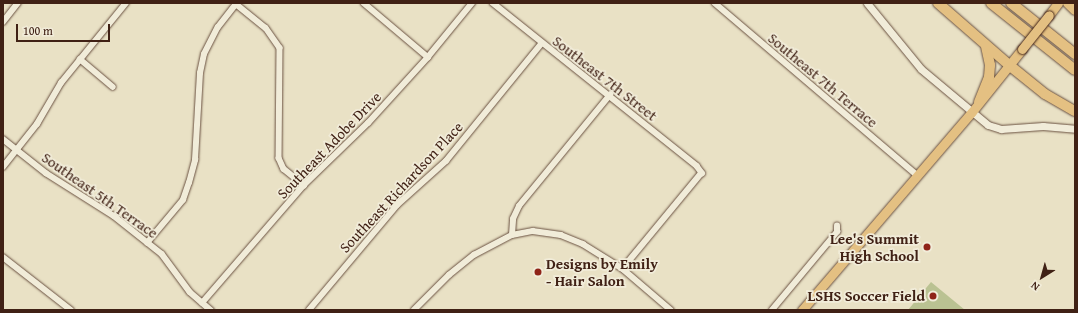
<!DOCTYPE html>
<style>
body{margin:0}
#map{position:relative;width:1078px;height:313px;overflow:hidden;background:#e9e1c5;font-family:"Gentium Book Plus",serif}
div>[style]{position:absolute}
.green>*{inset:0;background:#bac292}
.roads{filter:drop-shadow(0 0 1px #6a5141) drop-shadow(0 0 1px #6a5141)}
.minor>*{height:5.5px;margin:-2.75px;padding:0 2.75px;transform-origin:2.75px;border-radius:2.75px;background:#f1ecd9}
.tertiary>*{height:7px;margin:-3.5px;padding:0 3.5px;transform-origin:3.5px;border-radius:3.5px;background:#f1ecd9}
.primary>*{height:9px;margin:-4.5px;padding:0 4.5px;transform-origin:4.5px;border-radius:4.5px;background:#e4c082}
.motorway>*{height:10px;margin:-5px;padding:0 5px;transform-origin:5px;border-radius:5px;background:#e4c082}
.bridges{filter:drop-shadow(0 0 1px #402115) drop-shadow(0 0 1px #402115)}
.primary-bridge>*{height:9px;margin:-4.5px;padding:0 4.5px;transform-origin:4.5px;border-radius:4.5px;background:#e4c082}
.dots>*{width:11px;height:11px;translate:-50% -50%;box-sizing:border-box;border:2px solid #f1ecd9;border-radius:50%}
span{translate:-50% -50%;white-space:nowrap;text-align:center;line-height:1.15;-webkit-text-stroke:3.5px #f1ecd9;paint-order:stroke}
.street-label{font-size:15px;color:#402115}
.poi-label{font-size:15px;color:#402115;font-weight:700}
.right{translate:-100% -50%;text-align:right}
.left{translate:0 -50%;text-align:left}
.frame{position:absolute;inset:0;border:4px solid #402115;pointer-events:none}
.north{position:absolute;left:1022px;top:257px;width:40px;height:40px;-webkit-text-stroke:3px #f1ecd9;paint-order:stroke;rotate:217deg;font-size:11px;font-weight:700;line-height:16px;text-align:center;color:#402115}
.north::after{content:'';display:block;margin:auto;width:14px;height:18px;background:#402115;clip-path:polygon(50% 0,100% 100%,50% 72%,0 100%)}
.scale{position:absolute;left:16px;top:24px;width:94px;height:18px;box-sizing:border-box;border:2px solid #402115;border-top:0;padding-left:5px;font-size:12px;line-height:14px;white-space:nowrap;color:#402115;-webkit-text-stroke:3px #f1ecd9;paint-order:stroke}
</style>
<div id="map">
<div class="green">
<i style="clip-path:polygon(931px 282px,965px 310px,908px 310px)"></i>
</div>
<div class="roads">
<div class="minor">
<i style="left:364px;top:3px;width:84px;rotate:40.2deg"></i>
<i style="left:493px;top:3px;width:261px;rotate:38.6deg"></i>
<i style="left:697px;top:166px;width:9px;rotate:54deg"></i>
<i style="left:702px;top:173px;width:124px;rotate:129.5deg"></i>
<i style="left:715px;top:3px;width:264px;rotate:40.4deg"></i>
<i style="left:236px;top:4px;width:38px;rotate:39deg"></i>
<i style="left:266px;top:28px;width:24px;rotate:55deg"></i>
<i style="left:280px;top:48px;width:110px;rotate:90.5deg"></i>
<i style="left:279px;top:158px;width:12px;rotate:66deg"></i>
<i style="left:284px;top:169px;width:26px;rotate:39deg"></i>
<i style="left:3px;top:22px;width:24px;rotate:-52deg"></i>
<i style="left:80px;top:59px;width:43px;rotate:40.3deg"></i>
<i style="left:3px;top:139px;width:55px;rotate:38.3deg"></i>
<i style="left:46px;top:173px;width:80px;rotate:32.3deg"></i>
<i style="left:114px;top:216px;width:61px;rotate:38.4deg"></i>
<i style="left:162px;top:254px;width:47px;rotate:53.6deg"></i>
<i style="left:190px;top:292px;width:28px;rotate:41deg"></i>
<i style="left:3px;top:167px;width:55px;rotate:-51.7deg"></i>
<i style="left:37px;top:124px;width:48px;rotate:-59.7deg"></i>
<i style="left:61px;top:83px;width:103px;rotate:-50.9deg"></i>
<i style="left:512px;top:235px;width:16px;rotate:-86deg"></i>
<i style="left:513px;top:219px;width:14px;rotate:-65deg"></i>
<i style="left:519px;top:206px;width:144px;rotate:-50.7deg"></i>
<i style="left:147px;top:243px;width:56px;rotate:-50.1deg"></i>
<i style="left:183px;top:200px;width:18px;rotate:-71deg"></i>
<i style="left:189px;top:183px;width:24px;rotate:-75deg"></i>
<i style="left:195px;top:160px;width:87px;rotate:-86.7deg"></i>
<i style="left:200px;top:73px;width:19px;rotate:-78deg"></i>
<i style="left:204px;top:54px;width:30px;rotate:-63deg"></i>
<i style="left:218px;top:27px;width:31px;rotate:-52deg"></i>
<i style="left:3px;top:257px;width:86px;rotate:37.9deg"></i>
<i style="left:202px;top:303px;width:156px;rotate:-49.2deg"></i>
<i style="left:304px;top:185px;width:89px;rotate:-44.1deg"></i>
<i style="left:368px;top:123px;width:89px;rotate:-47.7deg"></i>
<i style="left:428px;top:57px;width:70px;rotate:-50.8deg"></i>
<i style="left:309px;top:310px;width:137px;rotate:-50deg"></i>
<i style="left:397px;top:205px;width:66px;rotate:-41.9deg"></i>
<i style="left:446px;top:161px;width:151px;rotate:-50.9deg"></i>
<i style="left:414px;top:310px;width:49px;rotate:-45deg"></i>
<i style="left:449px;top:275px;width:32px;rotate:-39deg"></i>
<i style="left:474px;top:255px;width:43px;rotate:-27.8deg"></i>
<i style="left:512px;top:235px;width:21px;rotate:-11deg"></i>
<i style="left:533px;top:231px;width:28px;rotate:8deg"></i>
<i style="left:561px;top:235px;width:24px;rotate:22deg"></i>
<i style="left:583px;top:244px;width:47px;rotate:32deg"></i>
<i style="left:623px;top:269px;width:63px;rotate:40.5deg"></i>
<i style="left:772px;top:310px;width:102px;rotate:-50.2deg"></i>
<i style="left:837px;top:232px;width:6px;rotate:-90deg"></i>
</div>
<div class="tertiary">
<i style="left:867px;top:3px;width:85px;rotate:50.7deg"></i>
<i style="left:921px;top:69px;width:87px;rotate:39.9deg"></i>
<i style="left:988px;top:125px;width:14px;rotate:17deg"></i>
<i style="left:1001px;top:129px;width:42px;rotate:-4.1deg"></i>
<i style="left:1043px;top:126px;width:32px;rotate:5deg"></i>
</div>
<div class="primary">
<i style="left:1049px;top:15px;width:15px;rotate:-53deg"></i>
<i style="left:802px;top:310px;width:260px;rotate:-49.4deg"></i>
<i style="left:971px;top:113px;width:82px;rotate:-51.4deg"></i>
</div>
<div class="motorway">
<i style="left:938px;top:3px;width:94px;rotate:41.1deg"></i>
<i style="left:1009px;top:65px;width:46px;rotate:38.9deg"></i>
<i style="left:1045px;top:94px;width:34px;rotate:30deg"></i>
<i style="left:991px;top:3px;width:107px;rotate:38.6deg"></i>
<i style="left:1011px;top:3px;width:82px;rotate:38.6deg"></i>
<i style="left:1068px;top:3px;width:10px;rotate:45deg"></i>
<i style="left:979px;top:102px;width:27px;rotate:-68deg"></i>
<i style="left:989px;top:77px;width:12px;rotate:-85deg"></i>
<i style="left:990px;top:65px;width:19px;rotate:-102deg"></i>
</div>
</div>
<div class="bridges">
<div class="primary-bridge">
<i style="left:1022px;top:49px;width:43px;rotate:-51.5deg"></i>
</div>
</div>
<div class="dots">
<i style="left:927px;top:247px;background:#8f2418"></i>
<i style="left:538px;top:272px;background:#8f2418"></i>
<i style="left:933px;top:296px;background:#8f2418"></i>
</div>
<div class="street-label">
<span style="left:605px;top:78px;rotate:38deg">Southeast 7th Street</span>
<span style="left:823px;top:80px;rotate:40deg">Southeast 7th Terrace</span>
<span style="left:329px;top:145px;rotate:-46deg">Southeast Adobe Drive</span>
<span style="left:401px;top:187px;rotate:-47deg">Southeast Richardson Place</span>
<span style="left:100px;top:195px;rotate:35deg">Southeast 5th Terrace</span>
</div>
<div class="poi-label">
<span class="right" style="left:919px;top:247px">Lee's Summit<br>High School</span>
<span class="left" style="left:546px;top:272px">Designs by Emily<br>- Hair Salon</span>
<span class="right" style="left:925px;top:296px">LSHS Soccer Field</span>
</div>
<div class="frame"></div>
<div class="north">N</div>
<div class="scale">100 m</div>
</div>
